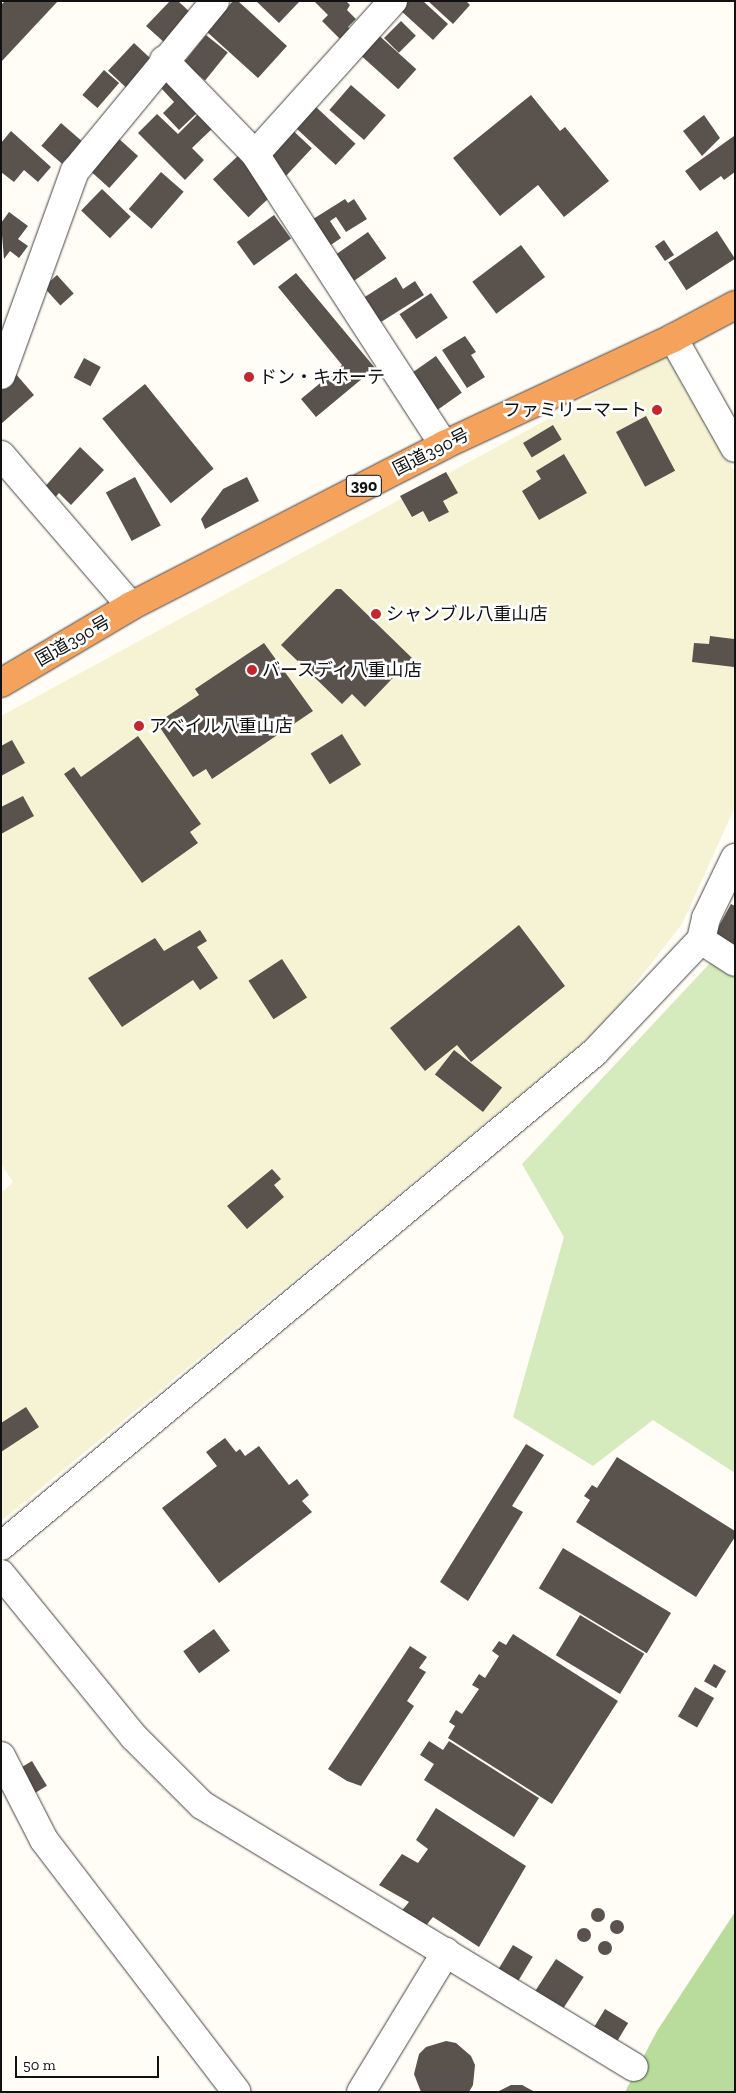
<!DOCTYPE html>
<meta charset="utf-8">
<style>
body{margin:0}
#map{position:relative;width:736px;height:2093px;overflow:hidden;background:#fffdf5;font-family:"Zilla Slab","Noto Sans JP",serif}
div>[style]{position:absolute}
.farmland>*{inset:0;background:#f6f3d4}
.green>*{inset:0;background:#d5ebbd}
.forest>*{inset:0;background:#b9dc9c}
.building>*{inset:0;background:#5a524d;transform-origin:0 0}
.round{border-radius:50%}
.roads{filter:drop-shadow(0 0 1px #444) drop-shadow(0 0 1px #444)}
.minor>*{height:28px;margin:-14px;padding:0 14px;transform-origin:14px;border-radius:14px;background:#fff}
.highway>*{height:28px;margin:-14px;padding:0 14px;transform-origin:14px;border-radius:14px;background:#f5a25d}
.dots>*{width:14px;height:14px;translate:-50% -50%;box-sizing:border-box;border:2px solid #fff;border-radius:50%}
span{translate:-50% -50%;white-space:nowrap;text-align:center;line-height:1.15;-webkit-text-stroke:5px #fff;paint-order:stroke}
.shield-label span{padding:1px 4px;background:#fff;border:1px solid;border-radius:4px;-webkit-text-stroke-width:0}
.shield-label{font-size:16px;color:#111;font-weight:700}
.poi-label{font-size:18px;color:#111}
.left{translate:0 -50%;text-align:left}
.right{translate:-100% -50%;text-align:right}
.street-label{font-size:18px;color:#111}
.frame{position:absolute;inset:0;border:2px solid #111;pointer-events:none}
.scale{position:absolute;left:15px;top:2056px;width:144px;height:22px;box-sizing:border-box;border:2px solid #111;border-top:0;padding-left:6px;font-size:15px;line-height:18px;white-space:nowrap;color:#111;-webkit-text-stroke:4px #fff;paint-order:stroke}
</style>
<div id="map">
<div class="farmland">
<i style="clip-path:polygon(668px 354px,678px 377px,735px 472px,735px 807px,682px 924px,601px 1028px,1px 1521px,1px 1193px,13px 1182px,1px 1164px,1px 716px)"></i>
</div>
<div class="green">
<i style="clip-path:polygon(712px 961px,735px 977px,735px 1473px,653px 1420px,593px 1466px,513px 1417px,564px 1237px,522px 1164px)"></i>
</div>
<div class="forest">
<i style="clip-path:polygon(735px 1912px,735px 2092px,625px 2092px,657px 2031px)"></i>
</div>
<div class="building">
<i style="clip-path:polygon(5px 1px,58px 1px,1px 62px,1px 5px)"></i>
<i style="clip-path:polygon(170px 1px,178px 1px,193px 15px,166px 44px,146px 26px)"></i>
<i style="clip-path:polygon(233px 1px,238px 1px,287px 46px,258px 78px,206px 31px)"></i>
<i style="clip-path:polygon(256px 1px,298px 1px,299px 2px,279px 23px)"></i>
<i style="clip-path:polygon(314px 1px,346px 1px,350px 5px,347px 10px,356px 19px,348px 27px,354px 33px,344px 43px,322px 21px,328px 15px)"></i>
<i style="clip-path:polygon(406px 1px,423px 1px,448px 24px,433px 40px,399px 9px)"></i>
<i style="clip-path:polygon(428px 1px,466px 1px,470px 5px,453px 24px)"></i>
<i style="left:401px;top:21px;width:21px;height:24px;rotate:45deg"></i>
<i style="left:374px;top:31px;width:57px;height:27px;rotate:42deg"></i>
<i style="left:206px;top:35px;width:28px;height:36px;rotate:39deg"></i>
<i style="left:134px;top:43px;width:33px;height:38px;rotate:43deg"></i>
<i style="left:104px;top:70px;width:20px;height:33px;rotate:41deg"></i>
<i style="clip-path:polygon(170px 80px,197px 113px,179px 130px,163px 113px,174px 102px,161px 88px)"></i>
<i style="left:351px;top:85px;width:46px;height:33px;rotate:41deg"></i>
<i style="clip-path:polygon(531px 95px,560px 131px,565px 127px,609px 181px,564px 217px,538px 185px,500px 216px,453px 158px)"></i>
<i style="left:316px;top:107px;width:54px;height:29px;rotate:43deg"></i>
<i style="clip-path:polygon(202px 110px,217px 124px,192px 148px,204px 160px,185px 180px,138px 133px,157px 114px,178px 134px)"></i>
<i style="clip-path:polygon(704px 115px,720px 138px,702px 156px,683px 131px)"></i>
<i style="left:61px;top:123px;width:37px;height:30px;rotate:41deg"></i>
<i style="left:287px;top:125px;width:34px;height:38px;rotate:43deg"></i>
<i style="clip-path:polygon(11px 131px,51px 167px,38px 182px,24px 170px,14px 182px,1px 172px,1px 143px)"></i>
<i style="clip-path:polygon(734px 136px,735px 172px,724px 180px,721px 176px,700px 191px,685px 171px)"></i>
<i style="left:118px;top:138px;width:27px;height:43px;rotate:42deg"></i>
<i style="left:240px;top:154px;width:52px;height:37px;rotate:47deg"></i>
<i style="left:161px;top:172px;width:30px;height:49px;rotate:41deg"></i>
<i style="left:102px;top:189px;width:40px;height:30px;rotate:44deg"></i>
<i style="clip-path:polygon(345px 199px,348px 203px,354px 199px,367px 219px,346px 232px,336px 217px,330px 221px,341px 238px,322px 251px,310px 221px)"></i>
<i style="clip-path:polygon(9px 212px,28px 226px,18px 239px,28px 246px,19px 258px,10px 251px,4px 259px,1px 223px)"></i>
<i style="left:274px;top:215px;width:29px;height:46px;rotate:54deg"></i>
<i style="left:717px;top:231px;width:33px;height:58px;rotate:57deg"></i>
<i style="left:368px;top:232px;width:32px;height:45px;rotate:55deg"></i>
<i style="left:664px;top:240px;width:18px;height:11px;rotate:56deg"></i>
<i style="left:521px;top:245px;width:40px;height:61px;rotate:53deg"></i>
<i style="clip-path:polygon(296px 273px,375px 368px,316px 417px,301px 399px,342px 365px,278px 287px)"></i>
<i style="left:57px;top:275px;width:25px;height:18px;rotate:48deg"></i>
<i style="clip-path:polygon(396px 277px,403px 289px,415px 281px,424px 295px,373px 327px,357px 302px)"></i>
<i style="left:431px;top:293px;width:30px;height:38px;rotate:56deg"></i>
<i style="clip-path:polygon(465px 336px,476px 352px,471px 355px,485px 377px,467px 388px,442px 350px)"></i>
<i style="left:436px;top:356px;width:45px;height:33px;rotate:55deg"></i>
<i style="left:84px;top:358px;width:19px;height:22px;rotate:28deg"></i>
<i style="clip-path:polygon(15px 373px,34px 395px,1px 424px,1px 385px)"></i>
<i style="left:145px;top:384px;width:109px;height:55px;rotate:51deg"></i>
<i style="left:646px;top:416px;width:62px;height:34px;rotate:62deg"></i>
<i style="left:553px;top:425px;width:17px;height:35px;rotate:59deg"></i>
<i style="clip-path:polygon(80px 447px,104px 470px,71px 505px,59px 493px,53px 500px,42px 490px)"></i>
<i style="clip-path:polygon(564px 454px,587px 493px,539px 520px,522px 491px,541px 479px,536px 471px)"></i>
<i style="clip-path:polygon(446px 472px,458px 493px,443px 501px,449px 512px,429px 522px,423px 511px,412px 517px,400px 496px)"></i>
<i style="left:135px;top:477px;width:55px;height:33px;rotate:62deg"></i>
<i style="clip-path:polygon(247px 477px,259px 501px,205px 529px,201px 519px,223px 489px)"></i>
<i style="clip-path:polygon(336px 589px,341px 589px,412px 658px,365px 707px,352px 694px,342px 704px,281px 645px)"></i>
<i style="clip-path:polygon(710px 636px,734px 639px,734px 667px,692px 662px,694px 643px,709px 644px)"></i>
<i style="clip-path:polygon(264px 643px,313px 711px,212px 779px,206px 769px,193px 777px,157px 723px,199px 695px,195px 689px)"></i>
<i style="left:342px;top:734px;width:36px;height:37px;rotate:58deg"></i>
<i style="clip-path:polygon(138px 736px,201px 824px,190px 832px,198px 843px,142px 883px,64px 774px,74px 767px,81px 777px)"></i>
<i style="clip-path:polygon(12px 740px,25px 763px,1px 776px,1px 746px)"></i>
<i style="clip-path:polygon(23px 796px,34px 816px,1px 834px,1px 807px)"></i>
<i style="clip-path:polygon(731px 904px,735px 906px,735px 949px,710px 942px)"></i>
<i style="clip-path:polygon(519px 925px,565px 986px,471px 1062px,457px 1045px,425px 1071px,390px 1028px)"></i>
<i style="clip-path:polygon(200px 930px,207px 941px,197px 947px,218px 978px,200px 990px,193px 980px,122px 1027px,88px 978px,155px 938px,164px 951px)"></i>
<i style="left:282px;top:959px;width:46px;height:40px;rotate:57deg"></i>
<i style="left:454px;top:1050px;width:61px;height:31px;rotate:38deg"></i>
<i style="clip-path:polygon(272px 1169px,281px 1179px,274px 1185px,284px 1197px,247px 1229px,227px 1206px)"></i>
<i style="clip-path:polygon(26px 1407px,39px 1427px,1px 1452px,1px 1423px)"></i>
<i style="clip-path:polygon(225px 1438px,236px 1452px,240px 1449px,245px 1456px,259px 1446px,289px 1485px,297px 1479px,309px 1495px,302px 1501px,312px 1512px,219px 1583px,162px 1508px,217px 1466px,206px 1452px)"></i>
<i style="clip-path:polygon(526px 1444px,544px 1455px,512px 1506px,523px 1512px,468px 1601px,440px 1582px)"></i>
<i style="clip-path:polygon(617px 1457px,735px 1531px,735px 1537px,696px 1597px,576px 1522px,590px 1500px,584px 1496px,592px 1485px,597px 1488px)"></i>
<i style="left:563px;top:1548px;width:126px;height:47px;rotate:31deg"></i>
<i style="left:580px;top:1615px;width:75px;height:47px;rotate:31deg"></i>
<i style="left:214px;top:1629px;width:27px;height:38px;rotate:54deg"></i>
<i style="clip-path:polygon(513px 1634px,618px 1701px,552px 1804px,448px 1738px,455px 1726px,449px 1722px,456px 1710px,462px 1714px,479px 1689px,472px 1685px,479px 1674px,485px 1678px,499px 1656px,492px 1651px,499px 1641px,506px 1645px)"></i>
<i style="clip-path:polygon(410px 1646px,427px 1657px,419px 1668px,426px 1672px,407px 1701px,414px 1706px,361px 1786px,347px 1781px,328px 1769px)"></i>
<i style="left:714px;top:1664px;width:14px;height:20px;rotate:30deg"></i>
<i style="left:695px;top:1687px;width:22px;height:34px;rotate:30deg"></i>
<i style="clip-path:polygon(429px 1741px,443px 1750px,449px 1741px,539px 1798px,514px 1837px,424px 1780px,434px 1764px,420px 1755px)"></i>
<i style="left:32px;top:1761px;width:29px;height:23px;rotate:59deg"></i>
<i style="clip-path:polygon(436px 1808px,526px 1866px,479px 1947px,433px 1917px,424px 1928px,399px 1914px,409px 1902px,379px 1885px,402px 1854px,418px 1863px,428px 1849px,416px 1840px)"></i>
<i class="round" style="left:591px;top:1908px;width:14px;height:14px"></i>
<i class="round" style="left:610px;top:1920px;width:14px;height:14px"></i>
<i class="round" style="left:577px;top:1928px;width:14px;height:14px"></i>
<i class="round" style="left:598px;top:1941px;width:14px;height:14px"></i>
<i style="left:513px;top:1945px;width:23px;height:36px;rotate:31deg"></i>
<i style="left:556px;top:1959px;width:33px;height:45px;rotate:33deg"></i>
<i style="left:605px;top:2009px;width:27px;height:21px;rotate:31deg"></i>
<i style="clip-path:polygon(446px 2041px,456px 2043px,471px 2056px,475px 2065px,473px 2085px,469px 2092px,421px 2092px,414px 2074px,419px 2054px,426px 2047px)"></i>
<i style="clip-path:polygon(511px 2085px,522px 2085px,535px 2092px,497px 2092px)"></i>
</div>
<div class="roads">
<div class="minor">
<i style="left:393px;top:1px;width:206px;rotate:132deg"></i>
<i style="left:255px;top:154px;width:347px;rotate:57deg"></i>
<i style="left:164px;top:60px;width:131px;rotate:45.9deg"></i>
<i style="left:673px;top:338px;width:126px;rotate:60.6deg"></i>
<i style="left:1px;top:375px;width:217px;rotate:-70.1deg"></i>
<i style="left:75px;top:171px;width:220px;rotate:-50.5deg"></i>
<i style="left:1px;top:455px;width:199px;rotate:49.3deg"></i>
<i style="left:701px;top:940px;width:40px;rotate:32.9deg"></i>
<i style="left:1px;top:1546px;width:771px;rotate:-39.74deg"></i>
<i style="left:594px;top:1053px;width:156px;rotate:-46.6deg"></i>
<i style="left:701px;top:940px;width:23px;rotate:-77deg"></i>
<i style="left:706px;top:918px;width:67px;rotate:-64.2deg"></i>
<i style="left:1px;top:1574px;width:210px;rotate:50.8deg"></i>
<i style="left:134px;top:1737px;width:96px;rotate:45deg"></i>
<i style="left:202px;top:1805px;width:505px;rotate:31.24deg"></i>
<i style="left:1px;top:1756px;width:94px;rotate:62.9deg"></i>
<i style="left:44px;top:1840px;width:317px;rotate:52.6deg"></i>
<i style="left:361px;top:2092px;width:164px;rotate:-58.7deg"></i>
</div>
<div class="highway">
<i style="left:1px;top:683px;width:151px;rotate:-30.6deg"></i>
<i style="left:131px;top:606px;width:352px;rotate:-27.2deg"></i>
<i style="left:444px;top:445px;width:253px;rotate:-25deg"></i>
<i style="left:673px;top:338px;width:70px;rotate:-28deg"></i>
</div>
</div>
<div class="dots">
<i style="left:249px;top:377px;background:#c4262e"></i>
<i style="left:657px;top:410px;background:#c4262e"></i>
<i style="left:376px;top:614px;background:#c4262e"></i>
<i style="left:252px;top:670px;background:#c4262e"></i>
<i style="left:139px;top:726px;background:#c4262e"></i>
</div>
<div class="shield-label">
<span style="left:364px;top:486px">390</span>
</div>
<div class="poi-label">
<span class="left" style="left:259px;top:377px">ドン・キホーテ</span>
<span class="right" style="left:647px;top:410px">ファミリーマート</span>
<span class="left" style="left:386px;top:614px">シャンブル八重山店</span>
<span class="left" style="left:262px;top:670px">バースディ八重山店</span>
<span class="left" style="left:149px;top:726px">アベイル八重山店</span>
</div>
<div class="street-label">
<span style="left:431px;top:452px;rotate:-27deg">国道390号</span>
<span style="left:73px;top:641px;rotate:-30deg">国道390号</span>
</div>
<div class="frame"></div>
<div class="scale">50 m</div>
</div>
